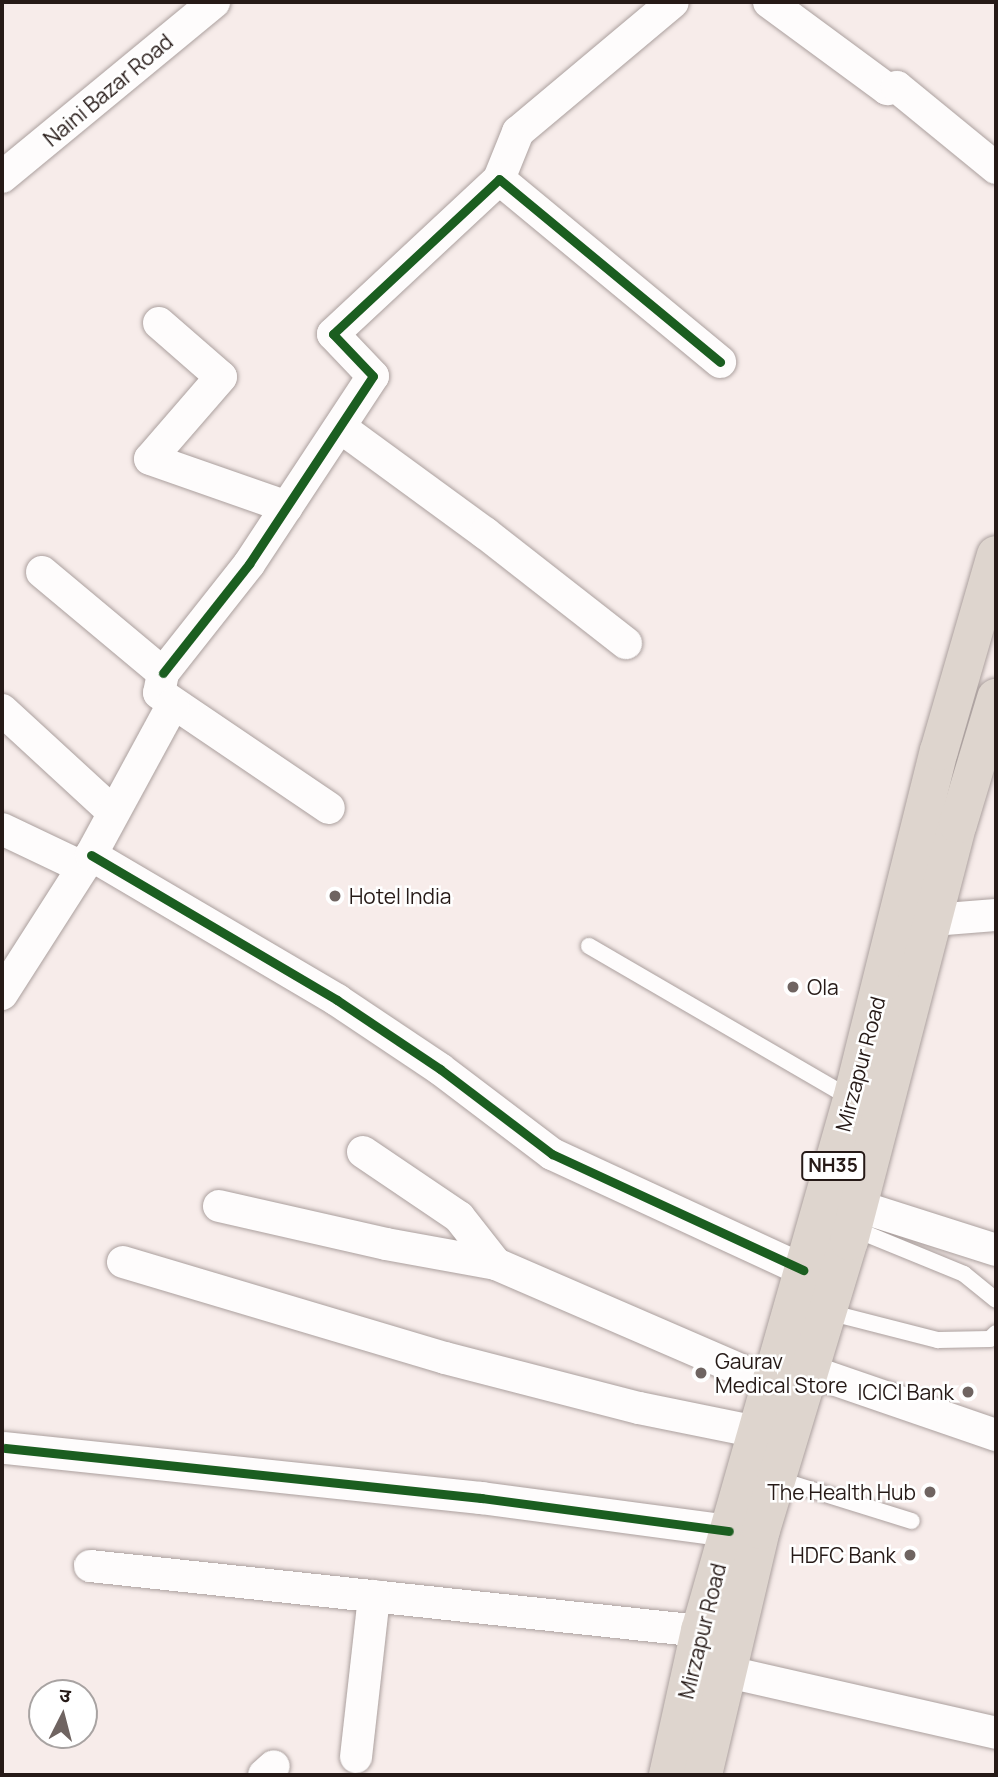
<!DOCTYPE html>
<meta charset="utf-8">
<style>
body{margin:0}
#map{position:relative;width:998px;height:1777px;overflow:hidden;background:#f7ecea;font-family:Manrope,"Noto Sans Devanagari",sans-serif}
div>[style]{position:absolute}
.roads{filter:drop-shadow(0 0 2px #aba09e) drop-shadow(0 0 2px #aba09e)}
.lane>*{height:16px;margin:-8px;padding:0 8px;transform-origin:8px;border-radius:8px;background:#fefcfc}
.street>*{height:32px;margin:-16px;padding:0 16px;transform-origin:16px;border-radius:16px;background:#fefcfc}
.highway>*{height:38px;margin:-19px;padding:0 19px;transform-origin:19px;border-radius:19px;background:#ded5ce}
.cycleway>*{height:9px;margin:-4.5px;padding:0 4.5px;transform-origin:4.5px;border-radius:4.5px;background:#1b5e20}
.dots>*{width:19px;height:19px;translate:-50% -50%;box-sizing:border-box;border:4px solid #fff;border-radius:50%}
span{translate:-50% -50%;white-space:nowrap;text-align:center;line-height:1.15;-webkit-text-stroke:5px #fff;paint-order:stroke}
.shield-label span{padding:2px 5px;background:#fff;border:2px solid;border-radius:5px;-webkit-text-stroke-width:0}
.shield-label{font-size:19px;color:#261a17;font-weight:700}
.street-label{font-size:21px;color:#261a17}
.poi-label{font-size:21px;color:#261a17}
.left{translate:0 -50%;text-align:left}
.right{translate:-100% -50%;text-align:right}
.frame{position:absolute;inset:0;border:4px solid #261a17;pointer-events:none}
.north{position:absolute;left:28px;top:1679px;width:70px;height:70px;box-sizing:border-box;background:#fff;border:2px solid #a8a3a2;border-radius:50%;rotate:6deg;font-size:19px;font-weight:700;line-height:28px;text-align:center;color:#261a17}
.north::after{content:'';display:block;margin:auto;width:24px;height:32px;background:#6f6461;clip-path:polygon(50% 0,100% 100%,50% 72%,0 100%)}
</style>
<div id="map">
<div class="roads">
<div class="lane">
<i style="left:589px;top:946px;width:304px;rotate:30.2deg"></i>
<i style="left:852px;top:1228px;width:121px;rotate:22.3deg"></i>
<i style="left:964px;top:1274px;width:41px;rotate:39.1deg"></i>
<i style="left:828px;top:1312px;width:114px;rotate:14.3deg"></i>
<i style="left:938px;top:1340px;width:52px;rotate:-1.1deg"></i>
<i style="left:990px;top:1339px;width:8px;rotate:-45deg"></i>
<i style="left:777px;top:1479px;width:141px;rotate:17.3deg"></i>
</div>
<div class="street">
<i style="left:769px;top:2px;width:147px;rotate:36.4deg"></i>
<i style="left:887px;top:89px;width:10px;rotate:-11deg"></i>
<i style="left:897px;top:87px;width:128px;rotate:39.3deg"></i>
<i style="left:2px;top:177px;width:275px;rotate:-39.5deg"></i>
<i style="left:499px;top:179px;width:51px;rotate:-68deg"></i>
<i style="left:518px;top:132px;width:202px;rotate:-40deg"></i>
<i style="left:159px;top:323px;width:82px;rotate:41.1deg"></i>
<i style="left:221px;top:377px;width:108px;rotate:130.9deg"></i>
<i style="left:150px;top:459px;width:145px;rotate:19.3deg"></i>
<i style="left:340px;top:427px;width:180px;rotate:36.2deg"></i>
<i style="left:485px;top:533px;width:179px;rotate:38deg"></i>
<i style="left:42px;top:572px;width:158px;rotate:39.9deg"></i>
<i style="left:163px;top:673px;width:20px;rotate:101deg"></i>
<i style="left:159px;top:693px;width:205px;rotate:34.1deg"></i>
<i style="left:163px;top:673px;width:139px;rotate:-51.7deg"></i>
<i style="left:249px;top:564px;width:225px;rotate:-56.6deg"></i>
<i style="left:373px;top:376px;width:58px;rotate:-133.6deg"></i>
<i style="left:333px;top:334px;width:227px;rotate:-43deg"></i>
<i style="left:499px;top:179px;width:287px;rotate:39.6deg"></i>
<i style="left:2px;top:710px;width:149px;rotate:42.6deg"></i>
<i style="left:2px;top:829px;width:89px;rotate:25.4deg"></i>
<i style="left:91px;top:855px;width:286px;rotate:30.5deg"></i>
<i style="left:337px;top:1000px;width:124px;rotate:33.8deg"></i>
<i style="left:440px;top:1069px;width:141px;rotate:37.2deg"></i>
<i style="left:552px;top:1154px;width:277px;rotate:24.8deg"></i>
<i style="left:933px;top:920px;width:63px;rotate:-4.5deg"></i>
<i style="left:2px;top:994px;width:165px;rotate:-57.4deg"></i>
<i style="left:91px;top:855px;width:172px;rotate:-61.5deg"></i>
<i style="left:363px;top:1152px;width:116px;rotate:34.1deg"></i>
<i style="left:459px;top:1217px;width:60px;rotate:51.8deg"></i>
<i style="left:219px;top:1206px;width:171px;rotate:12.8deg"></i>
<i style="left:386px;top:1244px;width:112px;rotate:10.3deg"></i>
<i style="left:496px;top:1264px;width:325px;rotate:23.4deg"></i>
<i style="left:858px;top:1206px;width:145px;rotate:17.7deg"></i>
<i style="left:123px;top:1262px;width:336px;rotate:16.6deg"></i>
<i style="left:445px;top:1358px;width:200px;rotate:14.5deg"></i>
<i style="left:639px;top:1408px;width:120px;rotate:11.5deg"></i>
<i style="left:810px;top:1371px;width:197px;rotate:19deg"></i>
<i style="left:5px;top:1448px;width:479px;rotate:6deg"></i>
<i style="left:481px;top:1498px;width:250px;rotate:7.6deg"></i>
<i style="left:90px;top:1566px;width:613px;rotate:6.08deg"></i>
<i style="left:728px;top:1672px;width:275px;rotate:12.8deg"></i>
<i style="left:356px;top:1757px;width:162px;rotate:-83.6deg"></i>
<i style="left:264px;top:1775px;width:13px;rotate:-42deg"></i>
</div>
<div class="highway">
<i style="left:668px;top:1775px;width:148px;rotate:-77.5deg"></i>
<i style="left:700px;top:1631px;width:553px;rotate:-74.05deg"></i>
<i style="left:852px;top:1099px;width:359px;rotate:-76deg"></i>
<i style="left:939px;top:751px;width:204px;rotate:-73.8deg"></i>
<i style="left:703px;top:1775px;width:252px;rotate:-76.7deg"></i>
<i style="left:761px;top:1530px;width:302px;rotate:-73.1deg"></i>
<i style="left:849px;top:1241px;width:431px;rotate:-75.4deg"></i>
<i style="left:958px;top:824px;width:132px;rotate:-73.2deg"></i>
</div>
</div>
<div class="cycleway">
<i style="left:163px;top:673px;width:139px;rotate:-51.7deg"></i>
<i style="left:249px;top:564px;width:225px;rotate:-56.6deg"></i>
<i style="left:373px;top:376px;width:58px;rotate:-133.6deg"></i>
<i style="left:333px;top:334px;width:227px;rotate:-43deg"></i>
<i style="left:499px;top:179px;width:287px;rotate:39.6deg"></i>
<i style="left:91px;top:855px;width:286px;rotate:30.5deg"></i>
<i style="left:337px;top:1000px;width:124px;rotate:33.8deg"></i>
<i style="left:440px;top:1069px;width:141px;rotate:37.2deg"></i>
<i style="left:552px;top:1154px;width:277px;rotate:24.8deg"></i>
<i style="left:5px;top:1448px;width:479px;rotate:6deg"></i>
<i style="left:481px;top:1498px;width:250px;rotate:7.6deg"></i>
</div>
<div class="dots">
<i style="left:335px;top:896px;background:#6f6461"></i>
<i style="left:793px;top:987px;background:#6f6461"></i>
<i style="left:701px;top:1373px;background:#6f6461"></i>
<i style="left:968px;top:1392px;background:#6f6461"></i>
<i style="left:930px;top:1492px;background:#6f6461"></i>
<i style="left:910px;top:1555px;background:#6f6461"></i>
</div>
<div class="shield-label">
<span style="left:833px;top:1166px">NH35</span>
</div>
<div class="street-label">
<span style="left:108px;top:90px;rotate:-40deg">Naini Bazar Road</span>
<span style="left:860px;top:1064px;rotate:-75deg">Mirzapur Road</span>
<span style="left:702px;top:1631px;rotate:-76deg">Mirzapur Road</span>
</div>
<div class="poi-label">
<span class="left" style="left:349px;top:896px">Hotel India</span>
<span class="left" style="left:807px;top:987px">Ola</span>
<span class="left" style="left:715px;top:1373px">Gaurav<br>Medical Store</span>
<span class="right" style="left:954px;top:1392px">ICICI Bank</span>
<span class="right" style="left:916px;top:1492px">The Health Hub</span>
<span class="right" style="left:896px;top:1555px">HDFC Bank</span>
</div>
<div class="frame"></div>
<div class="north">उ</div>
</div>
